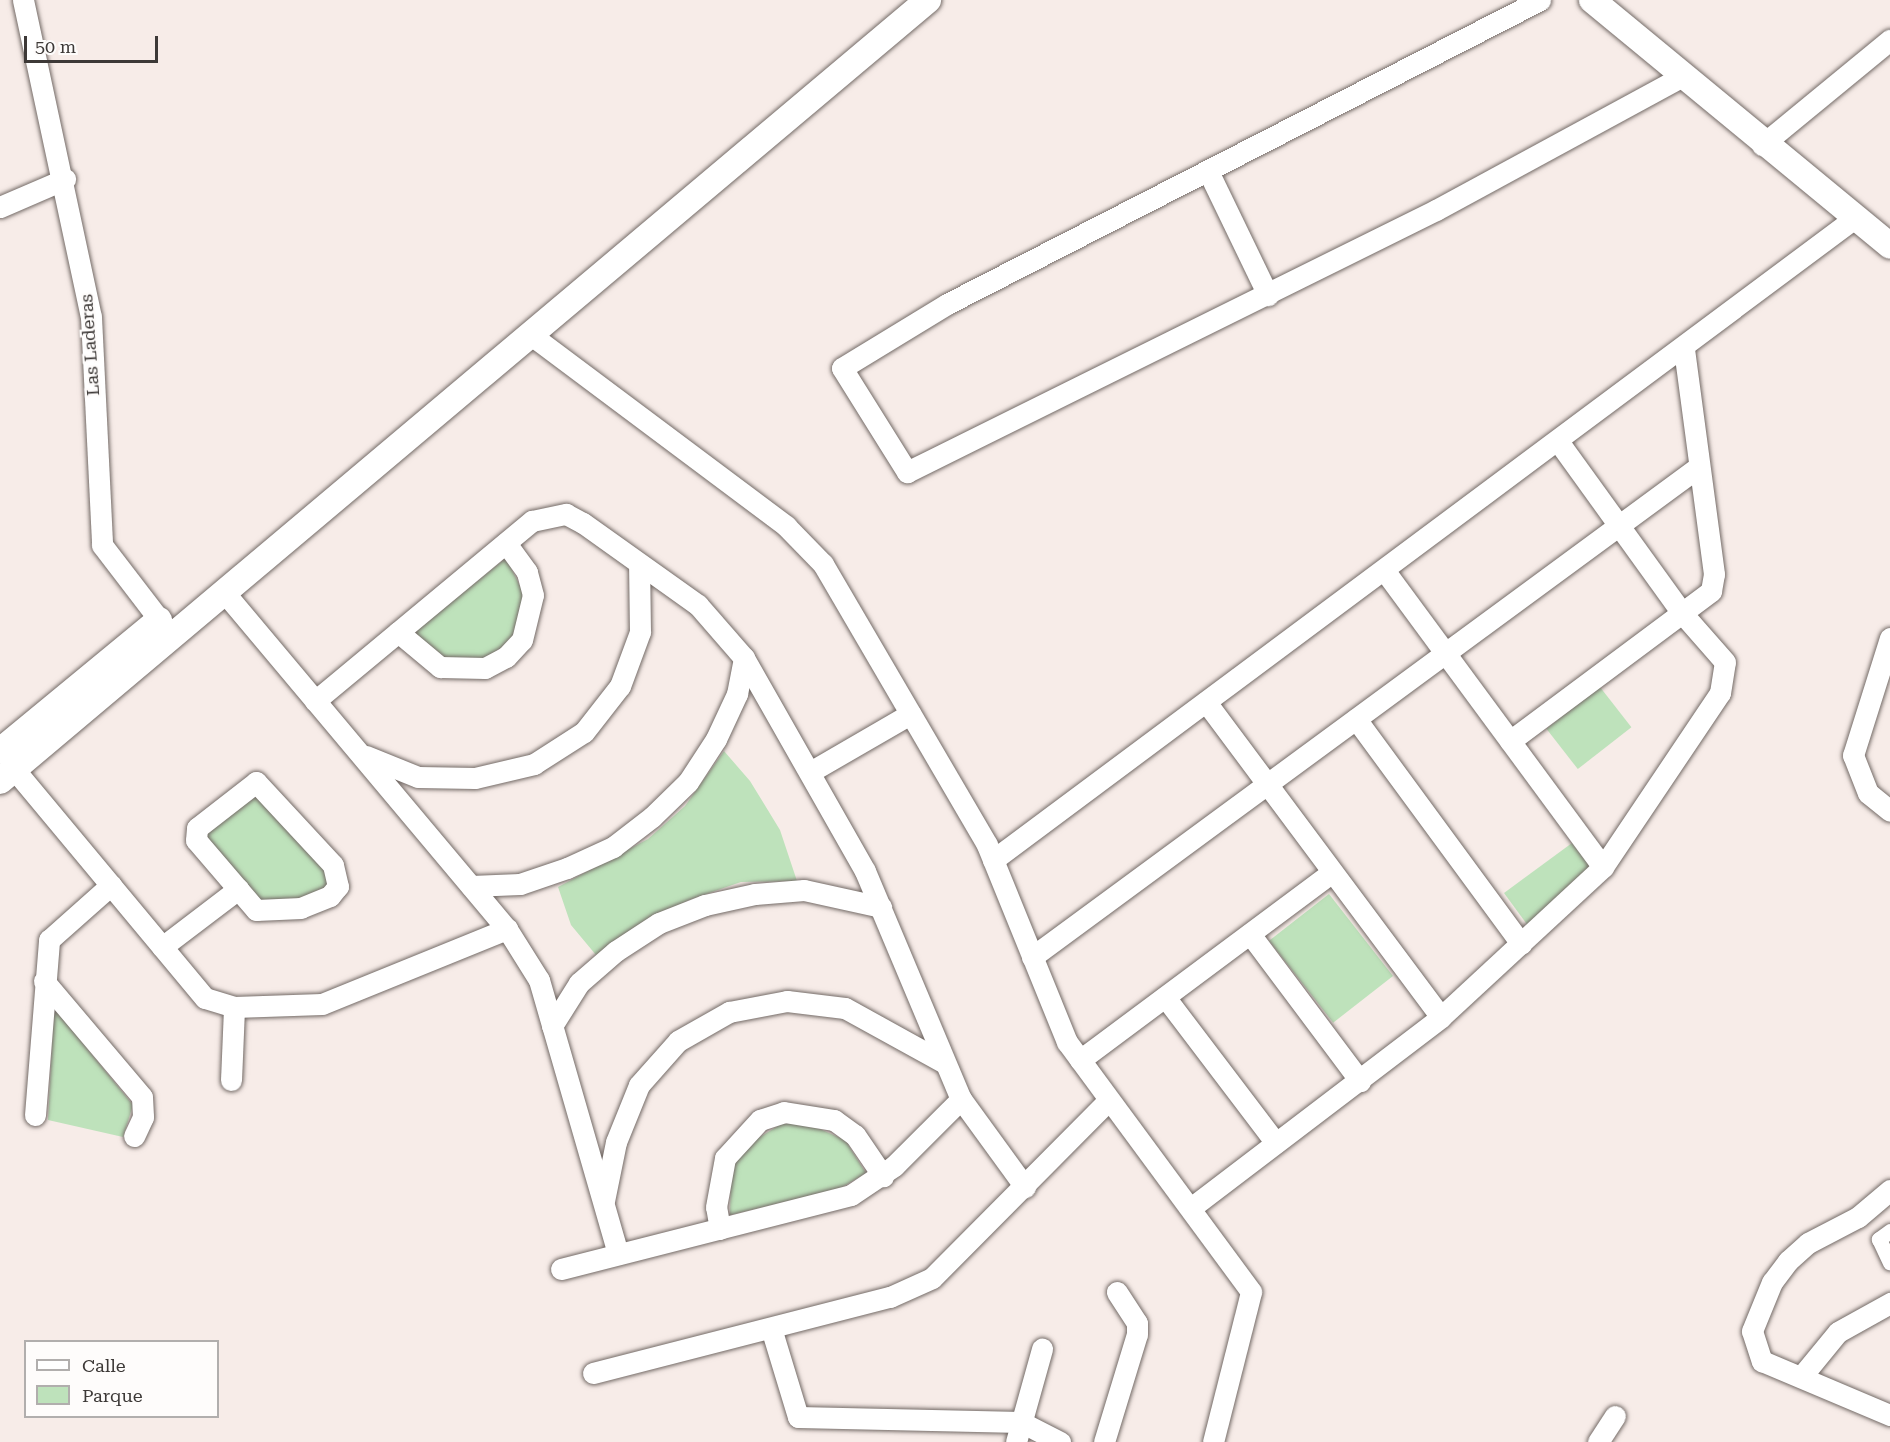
<!DOCTYPE html>
<style>
body{margin:0}
#map{position:relative;width:1890px;height:1442px;overflow:hidden;background:#f7ece8;font-family:"Roboto Serif",serif}
div>[style]{position:absolute}
.green>*{inset:0;background:#bee2bb;transform-origin:0 0}
.roads{filter:drop-shadow(0 0 2px #736a66) drop-shadow(0 0 2px #736a66)}
.pedestrian>*{height:15px;margin:-7.5px;padding:0 7.5px;transform-origin:7.5px;border-radius:7.5px;background:#fff}
.minor>*{height:21px;margin:-10.5px;padding:0 10.5px;transform-origin:10.5px;border-radius:10.5px;background:#fff}
.tertiary>*{height:26px;margin:-13px;padding:0 13px;transform-origin:13px;border-radius:13px;background:#fff}
span{translate:-50% -50%;white-space:nowrap;text-align:center;line-height:1.15;-webkit-text-stroke:4.5px #fefcfb;paint-order:stroke}
.street-label{font-size:18px;color:#3d3937}
.legend{position:absolute;left:24px;top:1340px;width:195px;height:78px;box-sizing:border-box;background:#fefcfb;border:2px solid #b1aead;margin:0;padding:8px 10px;list-style:none;font-size:18px;color:#3d3937}
.legend li{display:flex;align-items:center;gap:12px;height:30px}
.legend b{width:30px;border:2px solid #b1aead}
.scale{position:absolute;left:24px;top:36px;width:134px;height:27px;box-sizing:border-box;border:3px solid #3d3937;border-top:0;padding-left:8px;font-size:18px;line-height:21px;white-space:nowrap;color:#3d3937;-webkit-text-stroke:4px #fefcfb;paint-order:stroke}
</style>
<div id="map">
<div class="green">
<i style="clip-path:polygon(506px 558px,524px 594px,515px 634px,501px 649px,483px 658px,443px 658px,412px 634px)"></i>
<i style="left:1600px;top:687px;width:51px;height:68px;rotate:52deg"></i>
<i style="clip-path:polygon(724px 751px,750px 781px,780px 830px,797px 881px,741px 882px,689px 900px,636px 926px,596px 955px,571px 925px,558px 887px,648px 839px,685px 806px)"></i>
<i style="clip-path:polygon(257px 788px,330px 876px,325px 892px,284px 904px,259px 902px,202px 835px)"></i>
<i style="clip-path:polygon(1572px 843px,1599px 878px,1537px 938px,1504px 893px)"></i>
<i style="left:1329px;top:894px;width:104px;height:76px;rotate:52deg"></i>
<i style="clip-path:polygon(54px 1008px,133px 1105px,123px 1137px,48px 1120px)"></i>
<i style="clip-path:polygon(804px 1122px,845px 1140px,866px 1173px,839px 1189px,730px 1215px,731px 1168px,744px 1147px,781px 1124px)"></i>
</div>
<div class="roads">
<div class="pedestrian">
<i style="left:1890px;top:1231px;width:14px;rotate:144deg"></i>
<i style="left:1879px;top:1239px;width:26px;rotate:65deg"></i>
</div>
<div class="minor">
<i style="left:23px;top:0;width:324px;rotate:77.9deg"></i>
<i style="left:91px;top:317px;width:228px;rotate:87.2deg"></i>
<i style="left:102px;top:545px;width:108px;rotate:52.5deg"></i>
<i style="left:1540px;top:0;width:666px;rotate:152.86deg"></i>
<i style="left:947px;top:304px;width:123px;rotate:148.6deg"></i>
<i style="left:842px;top:368px;width:123px;rotate:58deg"></i>
<i style="left:907px;top:472px;width:590px;rotate:-26.35deg"></i>
<i style="left:1436px;top:210px;width:279px;rotate:-28.5deg"></i>
<i style="left:1762px;top:145px;width:166px;rotate:-39.4deg"></i>
<i style="left:1208px;top:171px;width:138px;rotate:64.2deg"></i>
<i style="left:0;top:207px;width:71px;rotate:-23.3deg"></i>
<i style="left:531px;top:335px;width:319px;rotate:36.8deg"></i>
<i style="left:786px;top:526px;width:53px;rotate:45.8deg"></i>
<i style="left:823px;top:564px;width:325px;rotate:59.7deg"></i>
<i style="left:987px;top:845px;width:213px;rotate:67.9deg"></i>
<i style="left:1067px;top:1042px;width:310px;rotate:53.6deg"></i>
<i style="left:1251px;top:1292px;width:155px;rotate:104.2deg"></i>
<i style="left:1384px;top:570px;width:369px;rotate:53.6deg"></i>
<i style="left:224px;top:592px;width:440px;rotate:50deg"></i>
<i style="left:507px;top:929px;width:60px;rotate:57.9deg"></i>
<i style="left:539px;top:980px;width:285px;rotate:73.9deg"></i>
<i style="left:398px;top:632px;width:55px;rotate:39.8deg"></i>
<i style="left:440px;top:667px;width:45px;rotate:1.3deg"></i>
<i style="left:485px;top:668px;width:24px;rotate:-28deg"></i>
<i style="left:506px;top:657px;width:23px;rotate:-47deg"></i>
<i style="left:522px;top:640px;width:46px;rotate:-76.3deg"></i>
<i style="left:533px;top:595px;width:24px;rotate:-105deg"></i>
<i style="left:527px;top:572px;width:36px;rotate:-126deg"></i>
<i style="left:1890px;top:638px;width:123px;rotate:107.5deg"></i>
<i style="left:1853px;top:755px;width:41px;rotate:68.5deg"></i>
<i style="left:1868px;top:793px;width:28px;rotate:39deg"></i>
<i style="left:315px;top:701px;width:282px;rotate:-39.7deg"></i>
<i style="left:532px;top:521px;width:35px;rotate:-12deg"></i>
<i style="left:566px;top:514px;width:19px;rotate:28deg"></i>
<i style="left:583px;top:523px;width:141px;rotate:35.5deg"></i>
<i style="left:698px;top:605px;width:70px;rotate:49deg"></i>
<i style="left:744px;top:658px;width:245px;rotate:60.4deg"></i>
<i style="left:865px;top:871px;width:247px;rotate:67.2deg"></i>
<i style="left:961px;top:1099px;width:109px;rotate:54deg"></i>
<i style="left:1206px;top:702px;width:393px;rotate:53.3deg"></i>
<i style="left:1356px;top:719px;width:279px;rotate:53.7deg"></i>
<i style="left:1510px;top:741px;width:251px;rotate:-36.7deg"></i>
<i style="left:1711px;top:591px;width:17px;rotate:-80deg"></i>
<i style="left:1714px;top:574px;width:228px;rotate:-97.6deg"></i>
<i style="left:366px;top:756px;width:56px;rotate:22deg"></i>
<i style="left:418px;top:777px;width:57px;rotate:1deg"></i>
<i style="left:475px;top:778px;width:61px;rotate:-13.3deg"></i>
<i style="left:534px;top:764px;width:59px;rotate:-32.6deg"></i>
<i style="left:584px;top:732px;width:58px;rotate:-52deg"></i>
<i style="left:620px;top:686px;width:58px;rotate:-69.7deg"></i>
<i style="left:640px;top:632px;width:68px;rotate:-90.8deg"></i>
<i style="left:14px;top:769px;width:298px;rotate:50.2deg"></i>
<i style="left:205px;top:998px;width:30px;rotate:17deg"></i>
<i style="left:234px;top:1007px;width:88px;rotate:-2deg"></i>
<i style="left:322px;top:1004px;width:200px;rotate:-22.1deg"></i>
<i style="left:810px;top:772px;width:116px;rotate:-30.1deg"></i>
<i style="left:256px;top:782px;width:113px;rotate:47.1deg"></i>
<i style="left:333px;top:865px;width:22px;rotate:77deg"></i>
<i style="left:338px;top:886px;width:13px;rotate:129deg"></i>
<i style="left:330px;top:896px;width:31px;rotate:158deg"></i>
<i style="left:301px;top:908px;width:45px;rotate:177.5deg"></i>
<i style="left:256px;top:910px;width:92px;rotate:-130.6deg"></i>
<i style="left:196px;top:840px;width:12px;rotate:-85deg"></i>
<i style="left:197px;top:828px;width:75px;rotate:-37.9deg"></i>
<i style="left:993px;top:860px;width:1076px;rotate:-36.69deg"></i>
<i style="left:471px;top:886px;width:49px;rotate:-2.3deg"></i>
<i style="left:520px;top:884px;width:50px;rotate:-18.8deg"></i>
<i style="left:567px;top:868px;width:51px;rotate:-24.5deg"></i>
<i style="left:613px;top:847px;width:49px;rotate:-37.6deg"></i>
<i style="left:652px;top:817px;width:50px;rotate:-44.2deg"></i>
<i style="left:688px;top:782px;width:51px;rotate:-56.9deg"></i>
<i style="left:716px;top:739px;width:50px;rotate:-65deg"></i>
<i style="left:737px;top:694px;width:37px;rotate:-79deg"></i>
<i style="left:1250px;top:934px;width:184px;rotate:53.2deg"></i>
<i style="left:162px;top:947px;width:96px;rotate:-37.3deg"></i>
<i style="left:1032px;top:957px;width:825px;rotate:-36.33deg"></i>
<i style="left:44px;top:981px;width:152px;rotate:49.8deg"></i>
<i style="left:142px;top:1097px;width:20px;rotate:87deg"></i>
<i style="left:143px;top:1117px;width:21px;rotate:115deg"></i>
<i style="left:1165px;top:997px;width:183px;rotate:52.8deg"></i>
<i style="left:552px;top:1026px;width:51px;rotate:-57.9deg"></i>
<i style="left:579px;top:983px;width:49px;rotate:-40.9deg"></i>
<i style="left:616px;top:951px;width:51px;rotate:-33.1deg"></i>
<i style="left:659px;top:923px;width:49px;rotate:-21.4deg"></i>
<i style="left:705px;top:905px;width:51px;rotate:-12.4deg"></i>
<i style="left:755px;top:894px;width:49px;rotate:-4.7deg"></i>
<i style="left:804px;top:890px;width:79px;rotate:12.4deg"></i>
<i style="left:1080px;top:1060px;width:314px;rotate:-36.7deg"></i>
<i style="left:231px;top:1080px;width:73px;rotate:-87.6deg"></i>
<i style="left:35px;top:1115px;width:176px;rotate:-85.4deg"></i>
<i style="left:49px;top:940px;width:83px;rotate:-41.6deg"></i>
<i style="left:1890px;top:1190px;width:42px;rotate:139.8deg"></i>
<i style="left:1858px;top:1217px;width:56px;rotate:152.5deg"></i>
<i style="left:1808px;top:1243px;width:27px;rotate:138deg"></i>
<i style="left:1788px;top:1261px;width:26px;rotate:127deg"></i>
<i style="left:1772px;top:1282px;width:53px;rotate:112.2deg"></i>
<i style="left:1752px;top:1331px;width:32px;rotate:72deg"></i>
<i style="left:1762px;top:1361px;width:139px;rotate:22.9deg"></i>
<i style="left:604px;top:1201px;width:60px;rotate:-78.5deg"></i>
<i style="left:616px;top:1142px;width:61px;rotate:-68deg"></i>
<i style="left:639px;top:1085px;width:59px;rotate:-48.4deg"></i>
<i style="left:678px;top:1041px;width:59px;rotate:-29.6deg"></i>
<i style="left:729px;top:1012px;width:59px;rotate:-10.7deg"></i>
<i style="left:787px;top:1001px;width:58px;rotate:6.9deg"></i>
<i style="left:845px;top:1008px;width:112px;rotate:28.9deg"></i>
<i style="left:1192px;top:1207px;width:313px;rotate:-37.3deg"></i>
<i style="left:1441px;top:1017px;width:221px;rotate:-42.8deg"></i>
<i style="left:1603px;top:867px;width:210px;rotate:-56.1deg"></i>
<i style="left:1720px;top:693px;width:31px;rotate:-81deg"></i>
<i style="left:1725px;top:662px;width:65px;rotate:-131.3deg"></i>
<i style="left:1682px;top:613px;width:212px;rotate:-125.8deg"></i>
<i style="left:720px;top:1229px;width:22px;rotate:-100deg"></i>
<i style="left:716px;top:1207px;width:50px;rotate:-79.6deg"></i>
<i style="left:725px;top:1158px;width:52px;rotate:-47.4deg"></i>
<i style="left:760px;top:1120px;width:25px;rotate:-18deg"></i>
<i style="left:784px;top:1112px;width:51px;rotate:9.1deg"></i>
<i style="left:834px;top:1120px;width:26px;rotate:36deg"></i>
<i style="left:855px;top:1135px;width:50px;rotate:55.7deg"></i>
<i style="left:561px;top:1269px;width:299px;rotate:-14.3deg"></i>
<i style="left:851px;top:1195px;width:52px;rotate:-34deg"></i>
<i style="left:894px;top:1166px;width:95px;rotate:-45deg"></i>
<i style="left:771px;top:1328px;width:93px;rotate:73.1deg"></i>
<i style="left:798px;top:1417px;width:223px;rotate:1.3deg"></i>
<i style="left:1021px;top:1422px;width:44px;rotate:27.1deg"></i>
<i style="left:593px;top:1373px;width:307px;rotate:-14.4deg"></i>
<i style="left:890px;top:1297px;width:46px;rotate:-24.3deg"></i>
<i style="left:932px;top:1278px;width:251px;rotate:-45.2deg"></i>
<i style="left:1801px;top:1377px;width:58px;rotate:-50.6deg"></i>
<i style="left:1838px;top:1332px;width:60px;rotate:-29.1deg"></i>
<i style="left:1016px;top:1442px;width:97px;rotate:-74.4deg"></i>
<i style="left:1104px;top:1442px;width:113px;rotate:-73deg"></i>
<i style="left:1137px;top:1334px;width:11px;rotate:-90deg"></i>
<i style="left:1137px;top:1323px;width:37px;rotate:-123deg"></i>
<i style="left:1598px;top:1442px;width:31px;rotate:-57deg"></i>
</div>
<div class="tertiary">
<i style="left:1592px;top:0;width:386px;rotate:39.5deg"></i>
<i style="left:0;top:751px;width:206px;rotate:-39.5deg"></i>
<i style="left:0;top:781px;width:1213px;rotate:-40.08deg"></i>
</div>
</div>
<div class="street-label">
<span style="left:90px;top:345px;rotate:-94deg">Las Laderas</span>
</div>
<ul class="legend">
<li><b style="height:8px;background:#fff"></b>Calle</li>
<li><b style="height:16px;background:#bee2bb"></b>Parque</li>
</ul>
<div class="scale">50 m</div>
</div>
